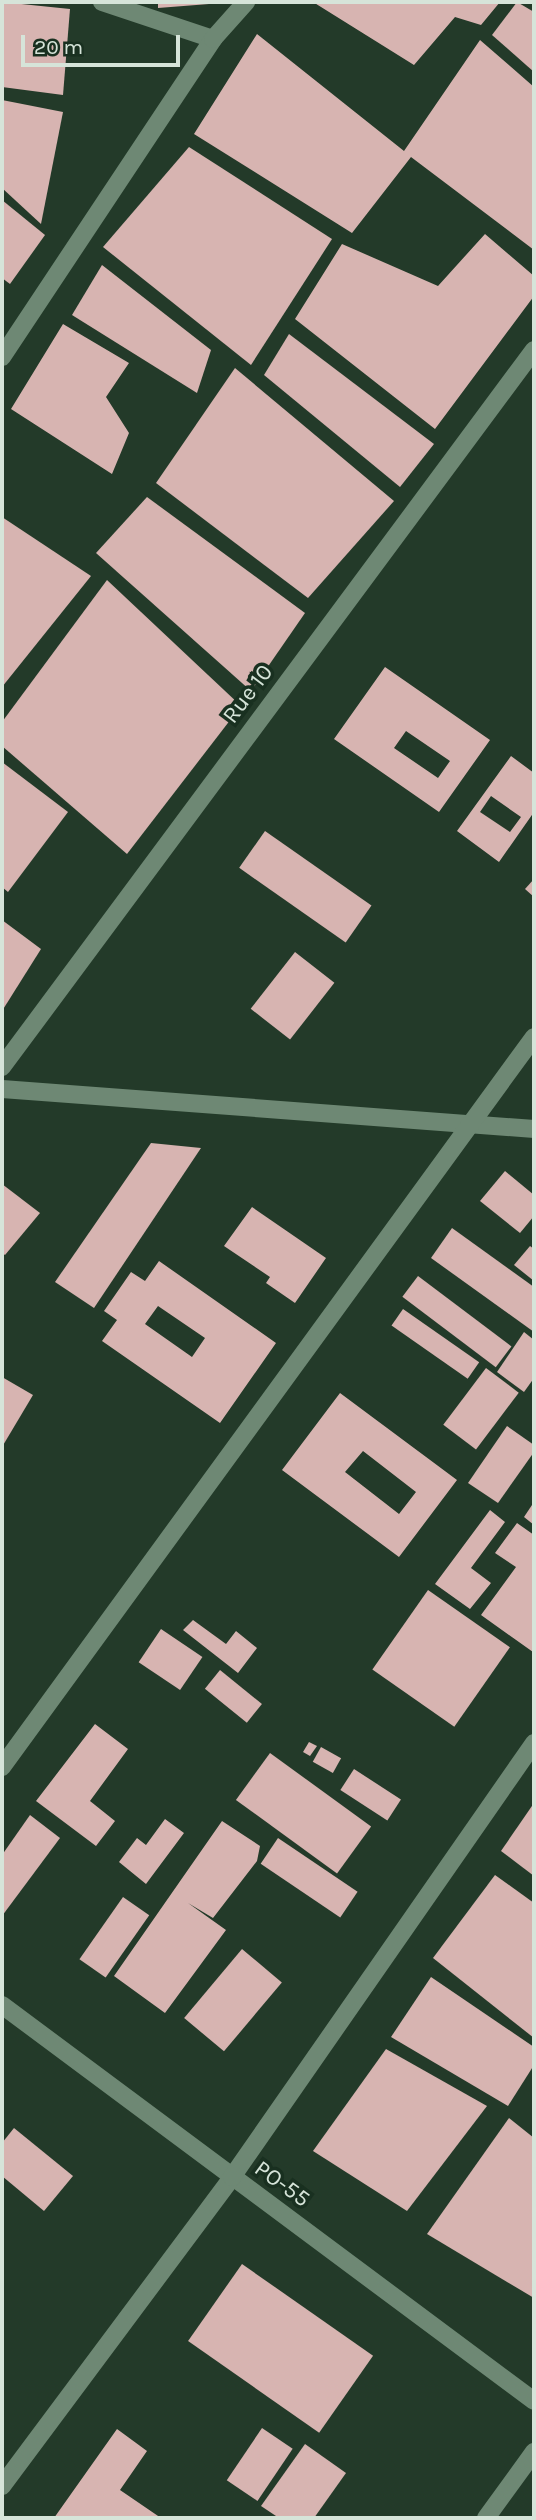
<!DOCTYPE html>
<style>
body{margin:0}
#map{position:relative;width:536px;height:2520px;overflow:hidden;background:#233a29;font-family:Karla,sans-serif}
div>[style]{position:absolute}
.building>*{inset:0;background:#d7b4b1;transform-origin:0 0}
.minor>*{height:18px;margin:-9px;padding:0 9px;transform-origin:9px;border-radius:9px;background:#6e8874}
span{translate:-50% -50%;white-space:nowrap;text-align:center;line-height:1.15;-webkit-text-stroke:7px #193020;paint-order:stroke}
.street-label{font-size:23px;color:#d6e4d9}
.frame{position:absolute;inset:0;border:4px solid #d6e4d9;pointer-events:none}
.scale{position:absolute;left:21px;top:35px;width:159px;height:32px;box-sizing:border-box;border:4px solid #d6e4d9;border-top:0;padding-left:9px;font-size:21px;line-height:24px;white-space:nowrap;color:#d6e4d9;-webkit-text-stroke:5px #193020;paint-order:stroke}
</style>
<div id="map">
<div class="building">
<i style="clip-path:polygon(2px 2px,70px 9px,63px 95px,2px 87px)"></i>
<i style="clip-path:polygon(158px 2px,209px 2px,209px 4px,158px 8px)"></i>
<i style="clip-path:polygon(313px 2px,500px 2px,481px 25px,455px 17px,414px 65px)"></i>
<i style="clip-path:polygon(517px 2px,534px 12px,534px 72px,492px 35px)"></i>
<i style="clip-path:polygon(257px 34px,404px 151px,480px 40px,534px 87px,534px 250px,411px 157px,352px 233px,194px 134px)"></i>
<i style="clip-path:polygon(2px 100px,63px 112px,41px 224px,2px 188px)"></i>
<i style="clip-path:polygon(189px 147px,332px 239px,251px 365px,103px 247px)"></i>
<i style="clip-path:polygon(2px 200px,45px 235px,10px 284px,2px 278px)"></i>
<i style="clip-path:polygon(485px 234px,534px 276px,534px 296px,435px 429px,295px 319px,342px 244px,438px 286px)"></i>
<i style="clip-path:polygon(102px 265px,211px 350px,197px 393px,72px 315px)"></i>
<i style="clip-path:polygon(63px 324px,129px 363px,106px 397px,129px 433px,112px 474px,11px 409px)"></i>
<i style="clip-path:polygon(289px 334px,434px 444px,400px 487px,264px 375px)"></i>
<i style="clip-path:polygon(235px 368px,394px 501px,308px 598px,156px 483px)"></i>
<i style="clip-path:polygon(147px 497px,305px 613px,251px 691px,96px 553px)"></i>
<i style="clip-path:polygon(2px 517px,91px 576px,2px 687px)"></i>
<i style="clip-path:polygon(107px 580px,241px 706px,127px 854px,2px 746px,2px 722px)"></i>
<i style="clip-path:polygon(evenodd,385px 667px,490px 740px,439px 812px,334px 739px,385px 667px,406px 731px,450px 761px,438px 778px,394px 748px,406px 731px)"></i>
<i style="clip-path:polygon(evenodd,511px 756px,534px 773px,534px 812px,499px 862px,457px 831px,511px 756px,491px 796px,521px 817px,510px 832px,480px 812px,491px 796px)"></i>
<i style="clip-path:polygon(2px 762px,68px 812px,8px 892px,2px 887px)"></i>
<i style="left:265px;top:831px;width:130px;height:45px;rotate:35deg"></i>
<i style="clip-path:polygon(534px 879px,534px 897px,525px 889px)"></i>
<i style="clip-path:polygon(2px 920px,41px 949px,2px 1011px)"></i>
<i style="left:295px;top:952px;width:50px;height:72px;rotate:38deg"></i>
<i style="clip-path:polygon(151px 1143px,201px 1148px,94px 1308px,55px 1282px)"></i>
<i style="clip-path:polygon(505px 1171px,534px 1195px,534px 1216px,520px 1233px,480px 1201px)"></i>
<i style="clip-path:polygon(2px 1184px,40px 1213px,5px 1255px,2px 1253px)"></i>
<i style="clip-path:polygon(252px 1207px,326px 1258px,295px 1303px,266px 1283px,270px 1277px,224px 1246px)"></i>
<i style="clip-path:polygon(452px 1228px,534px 1287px,534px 1332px,431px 1258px)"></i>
<i style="clip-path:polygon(530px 1246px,534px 1249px,534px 1281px,514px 1265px)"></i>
<i style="clip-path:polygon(evenodd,159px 1261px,276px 1343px,220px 1423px,102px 1341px,117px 1320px,104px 1311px,131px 1272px,145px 1281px,159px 1261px,158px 1306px,205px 1338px,192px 1357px,145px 1324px,158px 1306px)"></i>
<i style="left:418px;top:1276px;width:117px;height:26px;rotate:37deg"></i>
<i style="left:403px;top:1309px;width:93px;height:20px;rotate:35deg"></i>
<i style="clip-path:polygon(524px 1332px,534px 1340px,534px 1378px,524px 1392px,497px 1372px)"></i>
<i style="left:486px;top:1368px;width:41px;height:71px;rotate:37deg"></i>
<i style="clip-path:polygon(2px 1377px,33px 1395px,2px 1447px)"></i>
<i style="clip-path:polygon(evenodd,340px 1393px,457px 1480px,399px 1557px,282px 1470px,340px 1393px,363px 1451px,416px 1492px,399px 1514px,345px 1472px,363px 1451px)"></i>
<i style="clip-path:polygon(507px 1426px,534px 1445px,534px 1452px,498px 1503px,468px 1483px)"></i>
<i style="clip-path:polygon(534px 1502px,534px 1525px,524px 1517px)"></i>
<i style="clip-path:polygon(490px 1510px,505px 1522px,471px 1568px,491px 1583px,470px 1609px,435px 1584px)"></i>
<i style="clip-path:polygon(517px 1523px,534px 1535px,533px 1652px,481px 1615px,516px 1567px,495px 1553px)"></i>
<i style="left:428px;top:1590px;width:100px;height:97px;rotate:35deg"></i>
<i style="clip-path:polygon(193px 1620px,226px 1644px,236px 1631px,257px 1648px,238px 1673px,183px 1630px)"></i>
<i style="left:161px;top:1629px;width:50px;height:40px;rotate:34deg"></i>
<i style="left:220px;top:1670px;width:54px;height:24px;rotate:39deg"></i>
<i style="clip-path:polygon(95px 1724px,128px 1749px,90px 1801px,115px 1821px,96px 1846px,36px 1801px)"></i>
<i style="clip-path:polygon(309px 1742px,317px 1746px,310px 1756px,303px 1752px)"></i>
<i style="left:321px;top:1747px;width:23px;height:17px;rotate:29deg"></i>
<i style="left:270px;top:1753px;width:125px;height:58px;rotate:36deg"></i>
<i style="left:354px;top:1769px;width:56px;height:25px;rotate:33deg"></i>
<i style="clip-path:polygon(534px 1803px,534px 1876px,501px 1851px)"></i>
<i style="clip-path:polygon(30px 1815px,60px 1838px,2px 1916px,2px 1855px)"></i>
<i style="clip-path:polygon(165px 1819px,184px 1833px,146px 1884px,119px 1862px,137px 1838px,146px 1845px)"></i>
<i style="clip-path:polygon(222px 1821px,260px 1846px,257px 1861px,213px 1918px,188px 1903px,226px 1930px,165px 2013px,114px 1976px)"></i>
<i style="left:278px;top:1838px;width:96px;height:31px;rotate:34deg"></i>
<i style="clip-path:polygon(495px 1875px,534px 1903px,534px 2038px,433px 1958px)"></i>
<i style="left:123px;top:1897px;width:32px;height:76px;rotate:35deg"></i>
<i style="left:242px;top:1949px;width:52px;height:90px;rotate:40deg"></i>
<i style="clip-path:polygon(431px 1977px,534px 2047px,534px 2065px,508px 2106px,391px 2037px)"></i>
<i style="clip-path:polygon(386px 2049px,487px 2106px,407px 2211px,313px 2151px)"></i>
<i style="clip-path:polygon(509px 2118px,534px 2138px,534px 2298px,427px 2234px)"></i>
<i style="clip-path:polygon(14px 2128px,73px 2176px,44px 2211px,2px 2176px,2px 2143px)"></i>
<i style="left:242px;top:2264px;width:160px;height:94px;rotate:35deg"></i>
<i style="left:262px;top:2428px;width:37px;height:63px;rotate:34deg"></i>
<i style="clip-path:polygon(117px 2429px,147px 2451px,120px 2490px,161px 2518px,54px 2518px)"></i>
<i style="clip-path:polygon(305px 2444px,346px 2473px,314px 2518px,279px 2518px,261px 2506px)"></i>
</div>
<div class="minor">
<i style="left:102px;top:2px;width:117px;rotate:18.4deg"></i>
<i style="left:2px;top:357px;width:382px;rotate:-56.4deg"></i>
<i style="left:213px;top:39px;width:50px;rotate:-48.3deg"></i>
<i style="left:2px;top:1067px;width:893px;rotate:-53.43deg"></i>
<i style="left:2px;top:1089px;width:534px;rotate:4.3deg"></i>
<i style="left:2px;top:1767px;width:903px;rotate:-53.92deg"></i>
<i style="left:2px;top:2005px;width:663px;rotate:36.66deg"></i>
<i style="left:2px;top:2486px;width:385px;rotate:-53.3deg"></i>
<i style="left:232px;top:2177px;width:529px;rotate:-55.17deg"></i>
<i style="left:486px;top:2518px;width:82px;rotate:-54deg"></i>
</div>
<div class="street-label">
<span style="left:248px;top:694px;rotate:-53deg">Rue 10</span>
<span style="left:282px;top:2184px;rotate:36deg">PO-55</span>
</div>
<div class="frame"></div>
<div class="scale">20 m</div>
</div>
